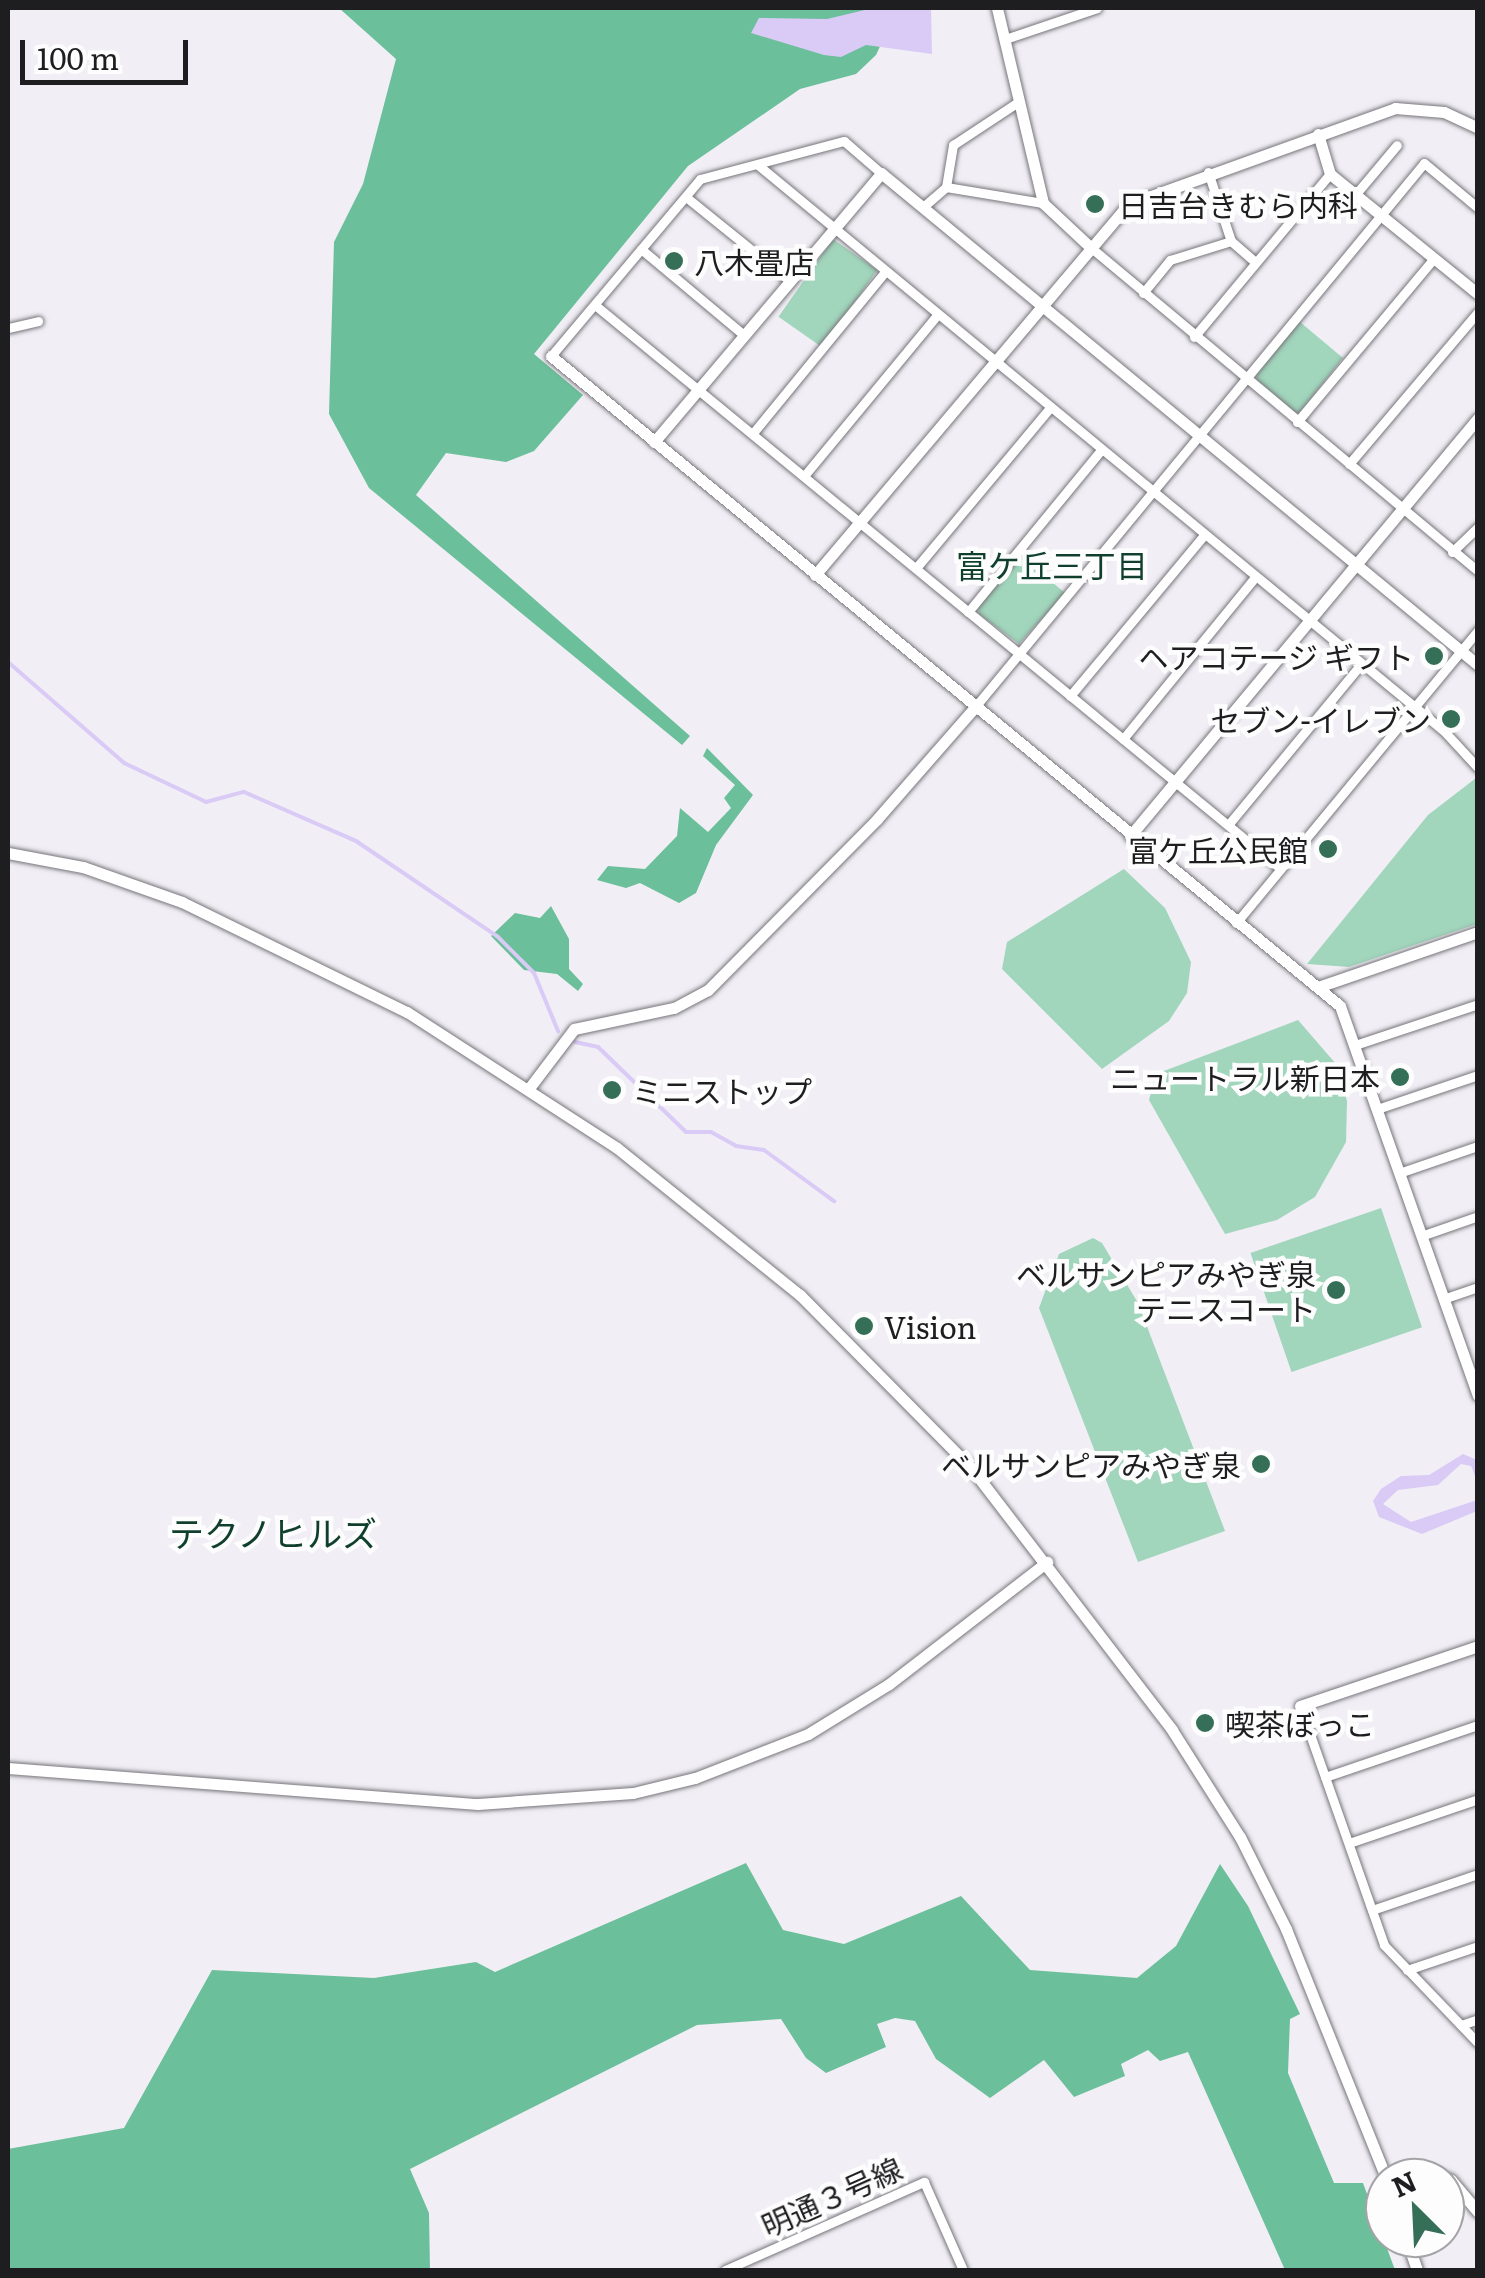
<!DOCTYPE html>
<meta charset="utf-8">
<style>
body{margin:0}
#map{position:relative;width:1485px;height:2278px;overflow:hidden;background:#f1eff5;font-family:Literata,"Noto Sans JP",serif}
div>[style]{position:absolute}
.green>*{inset:0;background:#a1d5bc;transform-origin:0 0}
.forest>*{inset:0;background:#6bbf9a}
.water>*{inset:0;background:#d9cbf5}
.stream>*{height:4px;margin:-2px;padding:0 2px;transform-origin:2px;border-radius:2px;background:#d9cbf5}
.roads{filter:drop-shadow(0 0 2px #77757b) drop-shadow(0 0 2px #77757b)}
.minor>*{height:9px;margin:-4.5px;padding:0 4.5px;transform-origin:4.5px;border-radius:4.5px;background:#fff}
.tertiary>*{height:11px;margin:-5.5px;padding:0 5.5px;transform-origin:5.5px;border-radius:5.5px;background:#fff}
.dots>*{width:28px;height:28px;translate:-50% -50%;box-sizing:border-box;border:5px solid #fdfdfe;border-radius:50%}
span{translate:-50% -50%;white-space:nowrap;text-align:center;line-height:1.15;-webkit-text-stroke:9px #fdfdfe;paint-order:stroke}
.poi-label{font-size:30px;color:#1e1d1f}
.left{translate:0 -50%;text-align:left}
.right{translate:-100% -50%;text-align:right}
.street-label{font-size:30px;color:#1e1d1f}
.neighbourhood-label{font-size:32px;color:#103f2d}
.quarter-label{font-size:35px;color:#103f2d}
.frame{position:absolute;inset:0;border:10px solid #1e1d1f;pointer-events:none}
.north{position:absolute;left:1365px;top:2158px;width:100px;height:100px;box-sizing:border-box;background:#fdfdfe;border:2px solid #a4a3a5;border-radius:50%;rotate:336deg;font-size:28px;font-weight:700;line-height:40px;text-align:center;color:#1e1d1f}
.north::after{content:'';display:block;margin:auto;width:35px;height:45px;background:#366f57;clip-path:polygon(50% 0,100% 100%,50% 72%,0 100%)}
.scale{position:absolute;left:20px;top:40px;width:168px;height:45px;box-sizing:border-box;border:5px solid #1e1d1f;border-top:0;padding-left:12px;font-size:30px;line-height:35px;white-space:nowrap;color:#1e1d1f;-webkit-text-stroke:8px #fdfdfe;paint-order:stroke}
</style>
<div id="map">
<div class="green">
<i style="left:833px;top:239px;width:54px;height:95px;rotate:35deg"></i>
<i style="clip-path:polygon(1300px 322px,1343px 358px,1300px 412px,1291px 413px,1257px 382px,1256px 372px)"></i>
<i style="clip-path:polygon(1021px 556px,1065px 593px,1019px 644px,979px 614px,978px 606px)"></i>
<i style="clip-path:polygon(1476px 778px,1477px 924px,1349px 967px,1307px 964px,1428px 815px)"></i>
<i style="clip-path:polygon(1124px 869px,1165px 908px,1191px 962px,1187px 993px,1169px 1021px,1102px 1069px,1002px 969px,1007px 942px)"></i>
<i style="clip-path:polygon(1298px 1020px,1336px 1064px,1347px 1101px,1346px 1142px,1315px 1197px,1277px 1220px,1225px 1234px,1149px 1100px,1156px 1074px)"></i>
<i style="left:1381px;top:1208px;width:126px;height:138px;rotate:71deg"></i>
<i style="clip-path:polygon(1093px 1238px,1102px 1243px,1138px 1303px,1225px 1531px,1138px 1562px,1039px 1308px,1059px 1254px)"></i>
</div>
<div class="forest">
<i style="clip-path:polygon(339px 8px,882px 8px,883px 40px,876px 55px,856px 74px,800px 89px,688px 166px,534px 354px,583px 395px,534px 451px,506px 462px,446px 453px,416px 495px,690px 736px,682px 745px,369px 488px,329px 414px,334px 242px,363px 184px,396px 59px)"></i>
<i style="clip-path:polygon(707px 748px,753px 795px,716px 845px,696px 893px,679px 903px,640px 883px,626px 888px,597px 880px,608px 866px,645px 869px,677px 836px,680px 808px,708px 832px,731px 808px,724px 798px,735px 785px,703px 756px)"></i>
<i style="clip-path:polygon(551px 906px,569px 939px,569px 969px,583px 984px,578px 991px,557px 974px,524px 970px,491px 936px,515px 913px,540px 918px)"></i>
<i style="clip-path:polygon(746px 1863px,783px 1930px,844px 1944px,961px 1896px,1030px 1970px,1137px 1978px,1176px 1946px,1220px 1864px,1248px 1906px,1300px 2014px,1290px 2019px,1288px 2073px,1334px 2183px,1363px 2183px,1395px 2270px,1285px 2270px,1188px 2052px,1160px 2061px,1148px 2050px,1121px 2064px,1125px 2076px,1074px 2097px,1044px 2060px,990px 2098px,936px 2059px,915px 2021px,895px 2018px,877px 2024px,886px 2047px,826px 2073px,806px 2058px,781px 2019px,697px 2025px,410px 2169px,429px 2213px,430px 2270px,8px 2270px,8px 2149px,124px 2128px,212px 1970px,374px 1978px,476px 1962px,495px 1972px)"></i>
</div>
<div class="water">
<i style="clip-path:polygon(873px 8px,931px 8px,932px 54px,866px 45px,841px 57px,824px 55px,751px 33px,759px 18px,827px 19px)"></i>
<i style="clip-path:polygon(1463px 1454px,1477px 1460px,1477px 1481px,1471px 1466px,1461px 1464px,1438px 1485px,1398px 1490px,1383px 1504px,1411px 1522px,1477px 1500px,1477px 1511px,1422px 1534px,1379px 1517px,1373px 1501px,1381px 1489px,1401px 1476px,1429px 1475px)"></i>
</div>
<div class="stream">
<i style="left:8px;top:662px;width:154px;rotate:41deg"></i>
<i style="left:124px;top:763px;width:91px;rotate:25.4deg"></i>
<i style="left:206px;top:802px;width:39px;rotate:-15deg"></i>
<i style="left:244px;top:792px;width:122px;rotate:23.6deg"></i>
<i style="left:356px;top:841px;width:170px;rotate:34deg"></i>
<i style="left:497px;top:936px;width:52px;rotate:45deg"></i>
<i style="left:534px;top:973px;width:63px;rotate:67.5deg"></i>
<i style="left:575px;top:1042px;width:24px;rotate:12deg"></i>
<i style="left:598px;top:1047px;width:122px;rotate:44deg"></i>
<i style="left:686px;top:1132px;width:25px"></i>
<i style="left:711px;top:1132px;width:29px;rotate:29deg"></i>
<i style="left:736px;top:1146px;width:28px;rotate:8deg"></i>
<i style="left:764px;top:1150px;width:87px;rotate:36.1deg"></i>
</div>
<div class="roads">
<div class="minor">
<i style="left:1005px;top:39px;width:97px;rotate:-18.6deg"></i>
<i style="left:758px;top:165px;width:889px;rotate:39.53deg"></i>
<i style="left:1444px;top:731px;width:50px;rotate:47.4deg"></i>
<i style="left:1208px;top:172px;width:73px;rotate:71.6deg"></i>
<i style="left:1231px;top:241px;width:32px;rotate:41deg"></i>
<i style="left:946px;top:187px;width:98px;rotate:9.4deg"></i>
<i style="left:1355px;top:195px;width:65px;rotate:-50deg"></i>
<i style="left:686px;top:197px;width:134px;rotate:38.9deg"></i>
<i style="left:923px;top:207px;width:30px;rotate:-41deg"></i>
<i style="left:946px;top:187px;width:43px;rotate:-80.5deg"></i>
<i style="left:953px;top:145px;width:78px;rotate:-33.5deg"></i>
<i style="left:1089px;top:246px;width:507px;rotate:39.88deg"></i>
<i style="left:641px;top:249px;width:134px;rotate:39.9deg"></i>
<i style="left:1143px;top:293px;width:43px;rotate:-50.7deg"></i>
<i style="left:1170px;top:260px;width:64px;rotate:-17.3deg"></i>
<i style="left:595px;top:305px;width:887px;rotate:39.42deg"></i>
<i style="left:8px;top:328px;width:31px;rotate:-13deg"></i>
<i style="left:1194px;top:337px;width:212px;rotate:-50.2deg"></i>
<i style="left:551px;top:356px;width:231px;rotate:-49.9deg"></i>
<i style="left:700px;top:179px;width:149px;rotate:-14.8deg"></i>
<i style="left:844px;top:141px;width:49px;rotate:40.9deg"></i>
<i style="left:1297px;top:422px;width:214px;rotate:-50.1deg"></i>
<i style="left:753px;top:433px;width:208px;rotate:-50.7deg"></i>
<i style="left:1349px;top:464px;width:199px;rotate:-49.7deg"></i>
<i style="left:804px;top:476px;width:209px;rotate:-50.4deg"></i>
<i style="left:1452px;top:552px;width:36px;rotate:-44deg"></i>
<i style="left:916px;top:568px;width:209px;rotate:-50.1deg"></i>
<i style="left:968px;top:612px;width:210px;rotate:-50.6deg"></i>
<i style="left:1070px;top:696px;width:209px;rotate:-50.2deg"></i>
<i style="left:975px;top:707px;width:705px;rotate:-50.46deg"></i>
<i style="left:1424px;top:163px;width:70px;rotate:39.8deg"></i>
<i style="left:1123px;top:739px;width:209px;rotate:-50.8deg"></i>
<i style="left:1228px;top:825px;width:209px;rotate:-50.4deg"></i>
<i style="left:1236px;top:923px;width:380px;rotate:-50.4deg"></i>
<i style="left:1355px;top:1045px;width:130px;rotate:-18.4deg"></i>
<i style="left:1377px;top:1109px;width:107px;rotate:-18.6deg"></i>
<i style="left:1399px;top:1173px;width:83px;rotate:-18.9deg"></i>
<i style="left:1421px;top:1236px;width:60px;rotate:-19.3deg"></i>
<i style="left:1443px;top:1299px;width:37px;rotate:-19deg"></i>
<i style="left:1300px;top:1706px;width:253px;rotate:70.6deg"></i>
<i style="left:1384px;top:1945px;width:136px;rotate:46.2deg"></i>
<i style="left:1325px;top:1777px;width:162px;rotate:-18.8deg"></i>
<i style="left:1349px;top:1843px;width:136px;rotate:-18.8deg"></i>
<i style="left:1372px;top:1910px;width:112px;rotate:-18.8deg"></i>
<i style="left:1407px;top:1970px;width:75px;rotate:-18.7deg"></i>
<i style="left:1461px;top:2025px;width:18px;rotate:-19deg"></i>
<i style="left:725px;top:2270px;width:218px;rotate:-23.9deg"></i>
<i style="left:924px;top:2182px;width:96px;rotate:66.1deg"></i>
</div>
<div class="tertiary">
<i style="left:997px;top:8px;width:200px;rotate:76.7deg"></i>
<i style="left:1043px;top:203px;width:63px;rotate:43.1deg"></i>
<i style="left:1318px;top:134px;width:42px;rotate:73.3deg"></i>
<i style="left:1330px;top:174px;width:191px;rotate:39deg"></i>
<i style="left:551px;top:356px;width:1022px;rotate:39.48deg"></i>
<i style="left:1340px;top:1006px;width:413px;rotate:70.5deg"></i>
<i style="left:654px;top:442px;width:352px;rotate:-49.8deg"></i>
<i style="left:881px;top:173px;width:774px;rotate:39.49deg"></i>
<i style="left:815px;top:575px;width:486px;rotate:-49.8deg"></i>
<i style="left:1129px;top:204px;width:283px;rotate:-19.8deg"></i>
<i style="left:1395px;top:108px;width:49px;rotate:4.7deg"></i>
<i style="left:1444px;top:112px;width:38px;rotate:25deg"></i>
<i style="left:1130px;top:836px;width:544px;rotate:-50.22deg"></i>
<i style="left:8px;top:853px;width:76px;rotate:10.6deg"></i>
<i style="left:83px;top:867px;width:105px;rotate:19.5deg"></i>
<i style="left:182px;top:902px;width:250px;rotate:26.1deg"></i>
<i style="left:407px;top:1012px;width:250px;rotate:32.9deg"></i>
<i style="left:617px;top:1148px;width:235px;rotate:38.8deg"></i>
<i style="left:800px;top:1295px;width:245px;rotate:45.3deg"></i>
<i style="left:972px;top:1469px;width:329px;rotate:52.5deg"></i>
<i style="left:1172px;top:1730px;width:127px;rotate:57.6deg"></i>
<i style="left:1240px;top:1837px;width:103px;rotate:63.4deg"></i>
<i style="left:1286px;top:1929px;width:268px;rotate:68.1deg"></i>
<i style="left:1318px;top:987px;width:169px;rotate:-19deg"></i>
<i style="left:530px;top:1087px;width:73px;rotate:-52.8deg"></i>
<i style="left:574px;top:1029px;width:102px;rotate:-11.9deg"></i>
<i style="left:674px;top:1008px;width:38px;rotate:-28deg"></i>
<i style="left:708px;top:990px;width:240px;rotate:-45.3deg"></i>
<i style="left:877px;top:819px;width:149px;rotate:-48.8deg"></i>
<i style="left:1300px;top:1706px;width:188px;rotate:-18.6deg"></i>
<i style="left:8px;top:1768px;width:471px;rotate:4.4deg"></i>
<i style="left:478px;top:1804px;width:155px;rotate:-4.1deg"></i>
<i style="left:633px;top:1793px;width:64px;rotate:-13.6deg"></i>
<i style="left:695px;top:1778px;width:121px;rotate:-21.3deg"></i>
<i style="left:808px;top:1734px;width:95px;rotate:-31.7deg"></i>
<i style="left:889px;top:1684px;width:200px;rotate:-37.7deg"></i>
<i style="left:1386px;top:2178px;width:44px;rotate:-9.2deg"></i>
<i style="left:1429px;top:2171px;width:24px;rotate:22deg"></i>
<i style="left:1451px;top:2180px;width:42px;rotate:49.8deg"></i>
<i style="left:1406px;top:2238px;width:34px;rotate:71deg"></i>
</div>
</div>
<div class="dots">
<i style="left:1095px;top:204px;background:#366f57"></i>
<i style="left:674px;top:261px;background:#366f57"></i>
<i style="left:1434px;top:656px;background:#366f57"></i>
<i style="left:1451px;top:719px;background:#366f57"></i>
<i style="left:1328px;top:849px;background:#366f57"></i>
<i style="left:1400px;top:1077px;background:#366f57"></i>
<i style="left:612px;top:1090px;background:#366f57"></i>
<i style="left:1336px;top:1290px;background:#366f57"></i>
<i style="left:864px;top:1326px;background:#366f57"></i>
<i style="left:1261px;top:1464px;background:#366f57"></i>
<i style="left:1205px;top:1723px;background:#366f57"></i>
</div>
<div class="poi-label">
<span class="left" style="left:1118px;top:204px">日吉台きむら内科</span>
<span class="left" style="left:694px;top:261px">八木畳店</span>
<span class="right" style="left:1414px;top:656px">ヘアコテージ ギフト</span>
<span class="right" style="left:1431px;top:719px">セブン-イレブン</span>
<span class="right" style="left:1308px;top:849px">富ケ丘公民館</span>
<span class="right" style="left:1380px;top:1077px">ニュートラル新日本</span>
<span class="left" style="left:632px;top:1090px">ミニストップ</span>
<span class="right" style="left:1316px;top:1290px">ベルサンピアみやぎ泉<br>テニスコート</span>
<span class="left" style="left:884px;top:1326px">Vision</span>
<span class="right" style="left:1241px;top:1464px">ベルサンピアみやぎ泉</span>
<span class="left" style="left:1225px;top:1723px">喫茶ぼっこ</span>
</div>
<div class="street-label">
<span style="left:831px;top:2196px;rotate:-24deg">明通３号線</span>
</div>
<div class="neighbourhood-label">
<span style="left:1052px;top:564px">富ケ丘三丁目</span>
</div>
<div class="quarter-label">
<span style="left:273px;top:1532px">テクノヒルズ</span>
</div>
<div class="frame"></div>
<div class="north">N</div>
<div class="scale">100 m</div>
</div>
